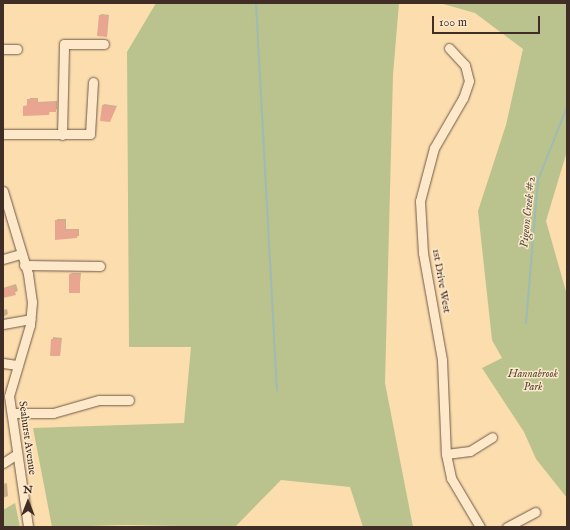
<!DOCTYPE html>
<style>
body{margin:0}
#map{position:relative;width:570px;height:530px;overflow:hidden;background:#fcddae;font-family:"IM FELL English",serif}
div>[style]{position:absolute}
.green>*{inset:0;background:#bac28e}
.shadow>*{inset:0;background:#0003}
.stream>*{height:2px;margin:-1px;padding:0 1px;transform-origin:1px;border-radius:1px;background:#a0bbb2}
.building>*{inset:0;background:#e9a590}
.roads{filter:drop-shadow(0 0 1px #6f5948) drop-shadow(0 0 1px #6f5948)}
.minor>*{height:9px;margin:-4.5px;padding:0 4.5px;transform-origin:4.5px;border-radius:4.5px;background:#fde9ca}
span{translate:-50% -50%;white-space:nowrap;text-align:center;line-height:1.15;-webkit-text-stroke:3px #fde9ca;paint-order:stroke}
.street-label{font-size:11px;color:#402d26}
.park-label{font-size:11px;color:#584b3b;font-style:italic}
.water-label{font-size:12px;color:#585049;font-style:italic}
.frame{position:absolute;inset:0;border:4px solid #402d26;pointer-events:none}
.north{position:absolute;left:8px;top:482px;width:40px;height:40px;-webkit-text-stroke:3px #fde9ca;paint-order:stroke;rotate:0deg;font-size:11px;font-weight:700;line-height:16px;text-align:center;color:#402d26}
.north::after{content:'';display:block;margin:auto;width:14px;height:18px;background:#402d26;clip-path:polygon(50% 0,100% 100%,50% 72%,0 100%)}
.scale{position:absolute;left:432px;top:16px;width:108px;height:18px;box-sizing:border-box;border:2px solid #402d26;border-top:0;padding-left:5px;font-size:12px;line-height:14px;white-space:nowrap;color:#402d26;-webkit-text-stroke:3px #fde9ca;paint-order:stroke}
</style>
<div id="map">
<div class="green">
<div style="clip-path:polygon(156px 3px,399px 3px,393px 75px,385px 383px,413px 527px,363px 527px,350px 487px,281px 480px,235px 527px,125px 525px,52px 527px,33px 428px,184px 423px,191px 347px,129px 347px,127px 52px)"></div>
<div style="clip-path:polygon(440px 3px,567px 3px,567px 151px,546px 221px,567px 295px,567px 498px,536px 459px,524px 432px,482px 368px,502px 358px,492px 340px,478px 211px,506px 125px,523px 49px,475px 13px)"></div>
<div style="clip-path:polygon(15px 503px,20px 527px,3px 527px,3px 510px)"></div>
</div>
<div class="shadow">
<div style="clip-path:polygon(101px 14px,109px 15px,107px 36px,100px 16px)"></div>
<div style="clip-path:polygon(30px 98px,38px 98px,38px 102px,57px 101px,57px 109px,50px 111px,49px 114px,24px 106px,28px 105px)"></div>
<div style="clip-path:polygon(104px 104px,117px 106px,110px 121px,103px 105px)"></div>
<div style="clip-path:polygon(57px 219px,66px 219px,66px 229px,79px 229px,79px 236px,56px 239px)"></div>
<div style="clip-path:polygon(72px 273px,81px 273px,79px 292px,70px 274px)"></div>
<div style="clip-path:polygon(16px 284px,18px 291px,3px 297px,3px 288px)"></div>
<div style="clip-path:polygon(7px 309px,8px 314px,3px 317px,3px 310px)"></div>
<div style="clip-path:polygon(53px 337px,62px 338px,60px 355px,51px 355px)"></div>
<div style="clip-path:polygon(7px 483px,8px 496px,3px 498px,3px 484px)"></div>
</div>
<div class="stream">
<div style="left:256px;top:3px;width:388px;rotate:86.9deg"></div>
<div style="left:526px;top:323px;width:144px;rotate:-85.2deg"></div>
<div style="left:538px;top:180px;width:79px;rotate:-68.3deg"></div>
</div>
<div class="building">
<div style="clip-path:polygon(99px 15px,108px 16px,107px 37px,97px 36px)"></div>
<div style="clip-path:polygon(27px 99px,37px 99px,37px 103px,56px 102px,56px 112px,49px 112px,49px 115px,23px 116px,23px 106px,27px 106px)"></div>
<div style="clip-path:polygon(102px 105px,116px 107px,110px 122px,100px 121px)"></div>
<div style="clip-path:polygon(55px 220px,65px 221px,65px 230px,78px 230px,77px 238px,55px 240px)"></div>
<div style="clip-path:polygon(69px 274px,80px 274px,80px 293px,69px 293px)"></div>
<div style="clip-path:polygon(13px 286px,16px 295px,3px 298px,3px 289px)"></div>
<div style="clip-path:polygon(51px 339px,61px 339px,60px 356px,50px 356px)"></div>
</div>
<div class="roads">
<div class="minor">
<div style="left:449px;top:48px;width:23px;rotate:47deg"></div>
<div style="left:465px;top:65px;width:16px;rotate:76deg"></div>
<div style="left:469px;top:81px;width:18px;rotate:109deg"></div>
<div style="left:463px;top:98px;width:58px;rotate:120.1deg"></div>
<div style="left:434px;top:148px;width:55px;rotate:104.8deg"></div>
<div style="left:420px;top:201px;width:52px;rotate:86.7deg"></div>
<div style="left:423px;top:253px;width:109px;rotate:79.9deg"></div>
<div style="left:442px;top:360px;width:94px;rotate:87.6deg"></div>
<div style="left:446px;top:454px;width:25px;rotate:78deg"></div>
<div style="left:451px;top:478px;width:57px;rotate:59.4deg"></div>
<div style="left:3px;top:49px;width:14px"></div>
<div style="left:3px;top:134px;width:87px"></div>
<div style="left:90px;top:134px;width:52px;rotate:-86.7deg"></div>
<div style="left:62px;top:135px;width:91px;rotate:-88.7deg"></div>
<div style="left:64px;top:44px;width:40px"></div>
<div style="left:3px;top:191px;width:87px;rotate:73.2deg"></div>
<div style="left:28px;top:274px;width:28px;rotate:82deg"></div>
<div style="left:32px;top:302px;width:23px;rotate:95deg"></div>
<div style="left:30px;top:325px;width:74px;rotate:106.5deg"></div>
<div style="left:9px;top:396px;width:132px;rotate:81.7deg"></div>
<div style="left:3px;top:259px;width:18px;rotate:-16deg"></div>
<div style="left:24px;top:265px;width:76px;rotate:0.8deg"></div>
<div style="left:3px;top:324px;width:28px;rotate:-10deg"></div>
<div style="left:3px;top:363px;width:15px;rotate:8deg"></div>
<div style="left:12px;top:413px;width:41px"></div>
<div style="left:53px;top:413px;width:48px;rotate:-15.8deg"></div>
<div style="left:99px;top:400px;width:30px"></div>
<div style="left:446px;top:454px;width:24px;rotate:-7deg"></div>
<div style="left:470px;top:451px;width:26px;rotate:-32deg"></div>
<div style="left:3px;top:463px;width:17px;rotate:-33deg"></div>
<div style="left:507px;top:527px;width:32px;rotate:-28deg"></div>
</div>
</div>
<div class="street-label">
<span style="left:441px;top:281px;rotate:80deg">1st Drive West</span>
<span style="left:27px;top:438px;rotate:82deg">Seahurst Avenue</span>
</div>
<div class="park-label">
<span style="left:533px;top:381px">Hannabrook<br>Park</span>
</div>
<div class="water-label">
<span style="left:528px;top:212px;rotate:-84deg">Pigeon Creek #2</span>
</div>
<div class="frame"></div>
<div class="north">N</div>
<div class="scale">100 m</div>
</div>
